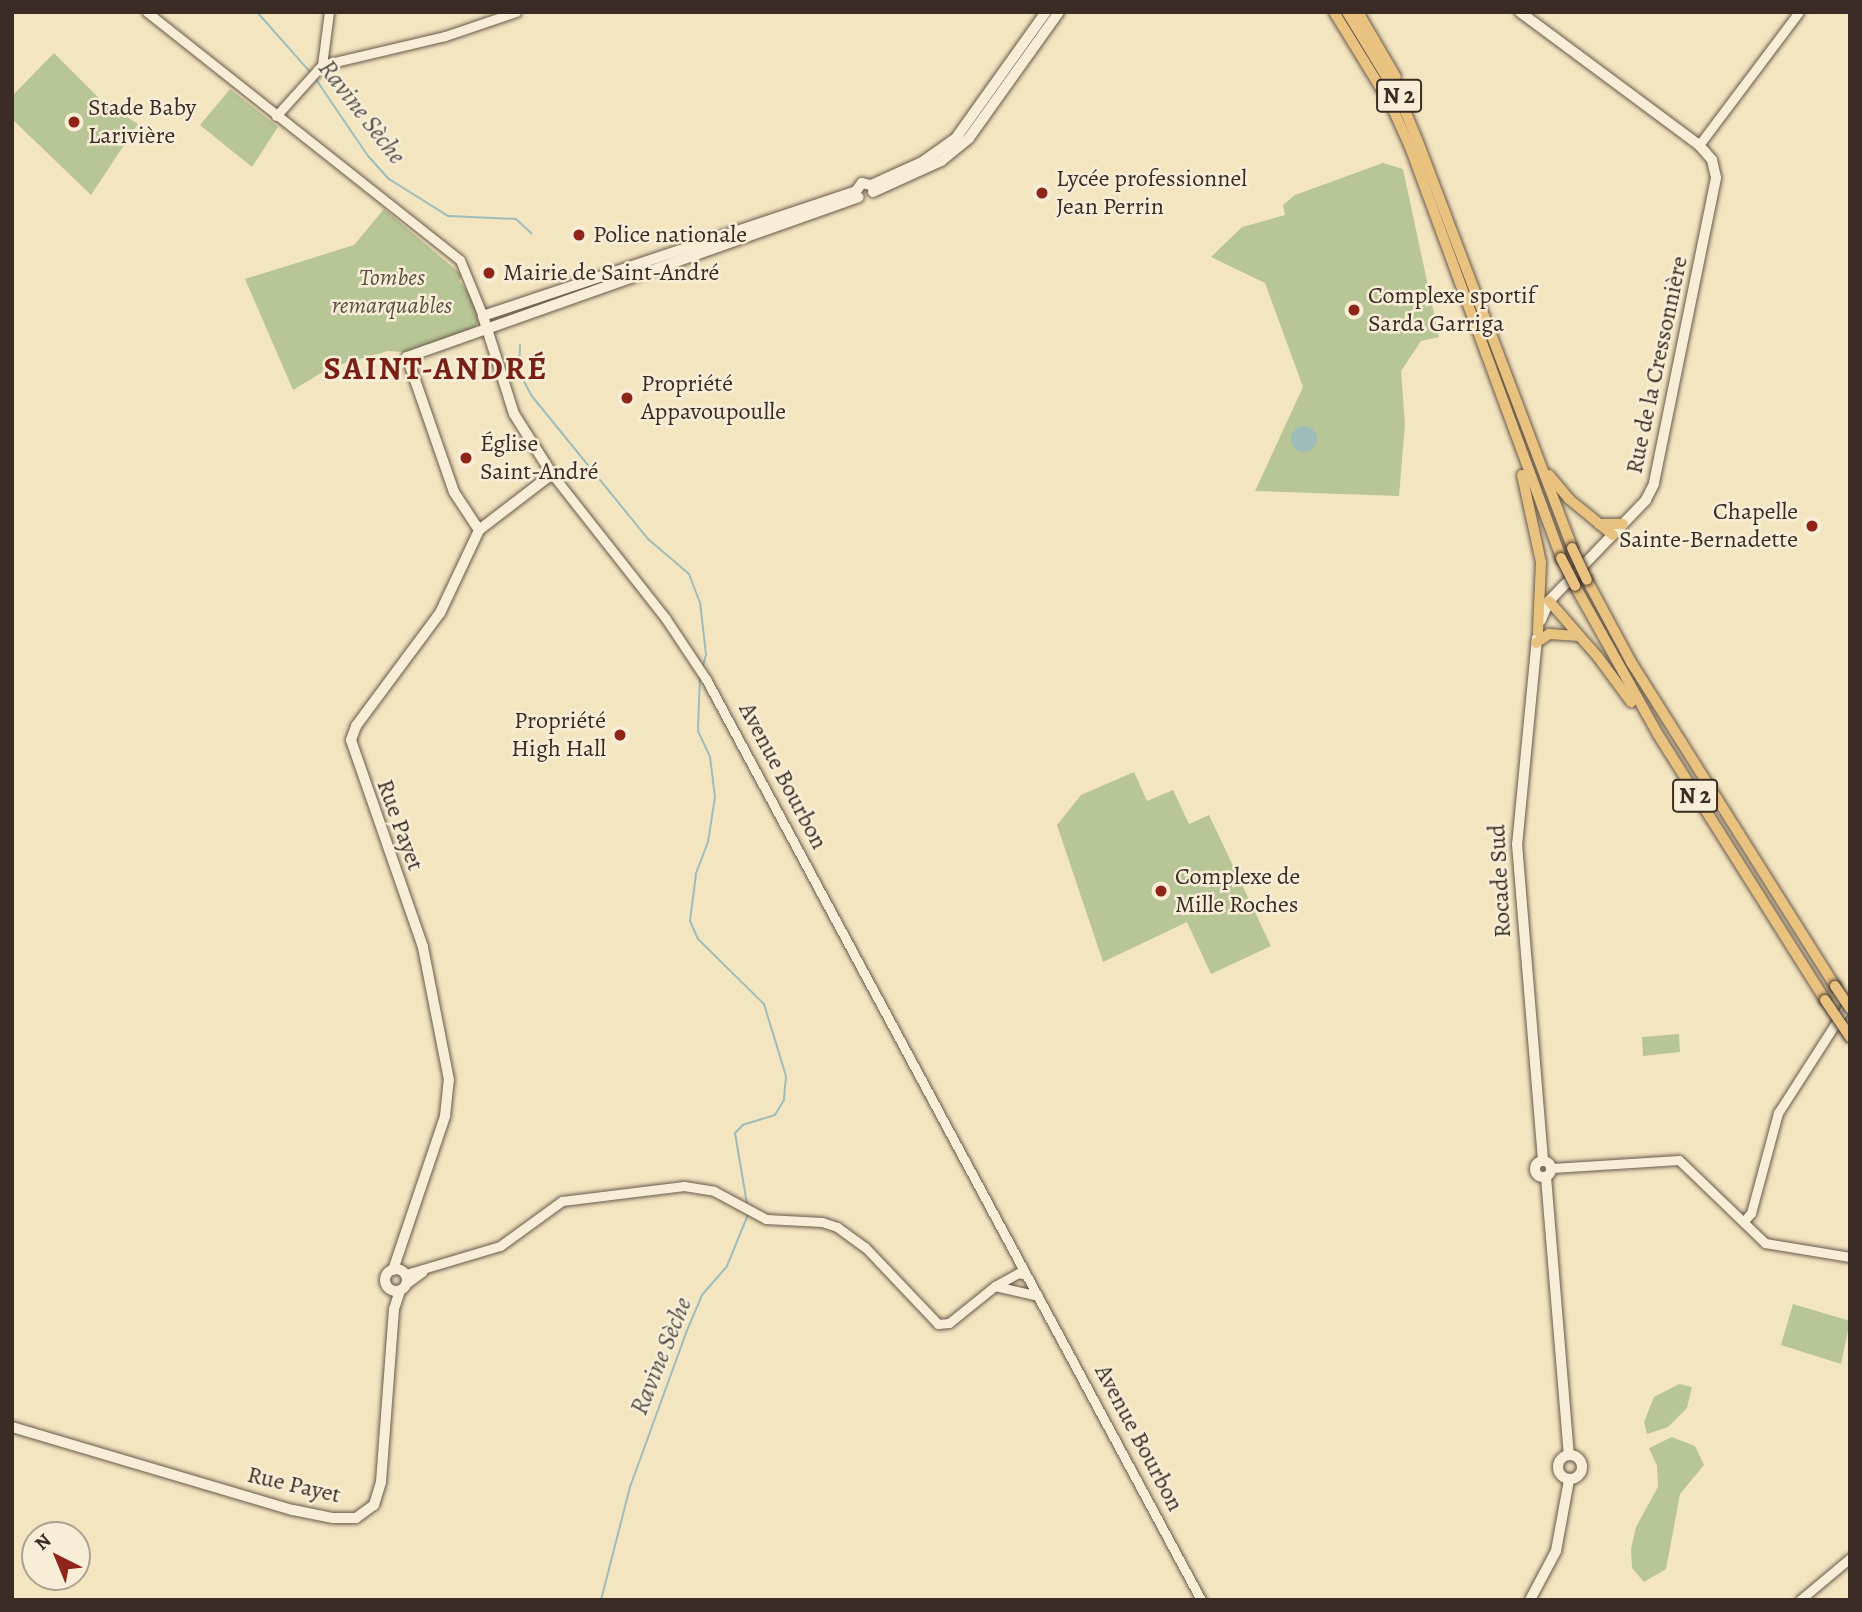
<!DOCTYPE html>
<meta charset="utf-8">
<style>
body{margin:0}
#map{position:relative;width:1862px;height:1612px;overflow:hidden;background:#f4e5c1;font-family:Alegreya,serif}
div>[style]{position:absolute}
.green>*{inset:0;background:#b8c596}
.water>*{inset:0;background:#9ebdba}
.round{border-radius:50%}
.stream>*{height:2px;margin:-1px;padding:0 1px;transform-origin:1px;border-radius:1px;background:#9ebdba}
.roads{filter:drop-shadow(0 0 2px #685a4b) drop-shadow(0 0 2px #685a4b)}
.tertiary>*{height:9px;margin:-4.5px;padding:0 4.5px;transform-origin:4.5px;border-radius:4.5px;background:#f8eed7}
.secondary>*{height:10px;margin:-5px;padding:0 5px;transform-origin:5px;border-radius:5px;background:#f8eed7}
.secondary>.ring{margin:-5px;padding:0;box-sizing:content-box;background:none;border:10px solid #f8eed7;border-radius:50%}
.trunk>*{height:10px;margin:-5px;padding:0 5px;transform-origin:5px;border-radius:5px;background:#eac280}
.bridges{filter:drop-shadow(0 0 2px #3a2c24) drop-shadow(0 0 2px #3a2c24)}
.trunk-bridge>*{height:10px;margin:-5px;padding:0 5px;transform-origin:5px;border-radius:5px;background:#eac280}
.dots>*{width:19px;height:19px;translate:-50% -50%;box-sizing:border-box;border:4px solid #f8eed7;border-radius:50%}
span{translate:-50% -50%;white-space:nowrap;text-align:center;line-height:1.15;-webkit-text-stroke:5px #f8eed7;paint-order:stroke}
.shield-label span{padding:2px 5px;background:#f8eed7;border:2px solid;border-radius:5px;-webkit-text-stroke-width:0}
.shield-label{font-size:23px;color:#3a2c24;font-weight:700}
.poi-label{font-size:24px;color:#3a2c24}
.left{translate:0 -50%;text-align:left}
.right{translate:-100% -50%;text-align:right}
.park-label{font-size:24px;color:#5a5240;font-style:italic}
.street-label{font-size:24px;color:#3a2c24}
.water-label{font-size:26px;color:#53504a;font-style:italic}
.district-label{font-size:32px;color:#7a1f14;font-weight:700;letter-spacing:2px}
.frame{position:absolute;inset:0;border:14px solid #3a2c24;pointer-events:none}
.north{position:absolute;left:21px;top:1521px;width:70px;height:70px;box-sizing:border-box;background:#f8eed7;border:2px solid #aca08f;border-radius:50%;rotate:317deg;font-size:19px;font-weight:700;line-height:28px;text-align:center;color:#3a2c24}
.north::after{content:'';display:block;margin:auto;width:24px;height:32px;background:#8f2418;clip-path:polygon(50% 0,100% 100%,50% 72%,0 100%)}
</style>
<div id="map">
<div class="green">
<div style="clip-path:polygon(54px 53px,102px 101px,138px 124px,91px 195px,12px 119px,12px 96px)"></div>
<div style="clip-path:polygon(230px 89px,278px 127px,252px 167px,200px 125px)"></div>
<div style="clip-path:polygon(1383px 163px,1403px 169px,1439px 337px,1421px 341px,1401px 371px,1405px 425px,1399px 496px,1255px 491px,1303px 387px,1265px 283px,1211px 257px,1242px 227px,1285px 215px,1283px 205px,1295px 195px)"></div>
<div style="clip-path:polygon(384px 209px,462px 275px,459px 281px,471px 295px,479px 321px,473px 329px,404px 352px,388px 351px,331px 367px,293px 390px,245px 279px,354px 245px)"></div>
<div style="clip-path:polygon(1134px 772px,1147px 801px,1173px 790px,1189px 824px,1209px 815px,1271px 946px,1211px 974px,1187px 922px,1103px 962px,1057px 825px,1081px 795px)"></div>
<div style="clip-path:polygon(1679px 1034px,1680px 1052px,1643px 1056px,1642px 1037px)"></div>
<div style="clip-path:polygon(1793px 1304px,1850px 1321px,1841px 1364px,1781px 1345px)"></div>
<div style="clip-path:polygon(1679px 1384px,1692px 1387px,1687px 1408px,1668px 1427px,1647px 1434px,1644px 1422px,1654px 1397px)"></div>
<div style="clip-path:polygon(1672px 1437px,1695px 1446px,1704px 1465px,1680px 1494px,1666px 1569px,1644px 1582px,1632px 1568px,1631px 1549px,1636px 1527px,1658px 1487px,1657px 1466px,1649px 1448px)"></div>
</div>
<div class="water">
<div class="round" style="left:1291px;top:426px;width:26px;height:26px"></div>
</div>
<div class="stream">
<div style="left:257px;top:12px;width:81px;rotate:48.5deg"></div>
<div style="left:315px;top:78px;width:94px;rotate:55.8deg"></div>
<div style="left:368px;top:156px;width:31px;rotate:48deg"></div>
<div style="left:389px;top:179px;width:70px;rotate:32.1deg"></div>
<div style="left:448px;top:216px;width:68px;rotate:2.5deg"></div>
<div style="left:516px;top:219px;width:21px;rotate:43deg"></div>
<div style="left:520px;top:345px;width:27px;rotate:92deg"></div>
<div style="left:519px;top:372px;width:26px;rotate:62deg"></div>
<div style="left:531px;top:395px;width:186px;rotate:50.9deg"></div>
<div style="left:648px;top:539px;width:54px;rotate:40.5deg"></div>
<div style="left:689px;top:574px;width:30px;rotate:69deg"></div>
<div style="left:700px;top:602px;width:53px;rotate:83.5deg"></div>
<div style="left:706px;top:655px;width:15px;rotate:106deg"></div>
<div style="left:700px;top:674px;width:57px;rotate:92deg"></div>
<div style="left:698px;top:731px;width:29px;rotate:65deg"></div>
<div style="left:710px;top:757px;width:40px;rotate:82.9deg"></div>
<div style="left:715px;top:797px;width:46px;rotate:98.8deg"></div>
<div style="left:708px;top:842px;width:34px;rotate:111deg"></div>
<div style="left:696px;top:874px;width:47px;rotate:97.3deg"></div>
<div style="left:690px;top:921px;width:20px;rotate:66deg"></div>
<div style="left:698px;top:939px;width:93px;rotate:44.6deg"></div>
<div style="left:764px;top:1004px;width:75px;rotate:73deg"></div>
<div style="left:786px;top:1076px;width:24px;rotate:95deg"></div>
<div style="left:784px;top:1100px;width:17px;rotate:121deg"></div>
<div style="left:775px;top:1115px;width:34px;rotate:163deg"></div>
<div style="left:743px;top:1125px;width:11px;rotate:135deg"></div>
<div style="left:735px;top:1133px;width:72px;rotate:80.4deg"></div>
<div style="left:601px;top:1600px;width:117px;rotate:-75.6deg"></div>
<div style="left:630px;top:1487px;width:169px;rotate:-70deg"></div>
<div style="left:688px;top:1328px;width:36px;rotate:-67deg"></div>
<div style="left:702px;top:1295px;width:38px;rotate:-49deg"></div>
<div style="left:727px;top:1266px;width:58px;rotate:-67.8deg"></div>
</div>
<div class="roads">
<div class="tertiary">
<div style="left:147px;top:12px;width:399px;rotate:38.4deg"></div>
<div style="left:460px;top:260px;width:61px;rotate:67.7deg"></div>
<div style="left:322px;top:65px;width:53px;rotate:-82.5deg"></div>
<div style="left:276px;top:116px;width:69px;rotate:-48deg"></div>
<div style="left:322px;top:65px;width:126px;rotate:-13.3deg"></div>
<div style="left:445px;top:36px;width:75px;rotate:-18.7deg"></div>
<div style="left:1699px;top:145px;width:166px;rotate:-53.1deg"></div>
<div style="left:552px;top:474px;width:184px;rotate:51.8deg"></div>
<div style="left:666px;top:619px;width:72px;rotate:56.3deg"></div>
<div style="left:706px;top:679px;width:1046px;rotate:61.74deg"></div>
<div style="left:1552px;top:1168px;width:127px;rotate:-3.6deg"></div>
<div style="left:1679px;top:1160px;width:120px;rotate:44deg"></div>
<div style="left:1765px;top:1243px;width:86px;rotate:9.4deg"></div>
<div style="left:1744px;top:1221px;width:11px;rotate:-49deg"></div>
<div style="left:1751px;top:1213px;width:104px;rotate:-74.9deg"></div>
<div style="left:1778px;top:1113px;width:133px;rotate:-57.3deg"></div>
<div style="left:406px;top:1274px;width:98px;rotate:-16.6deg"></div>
<div style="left:500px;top:1246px;width:77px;rotate:-36deg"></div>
<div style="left:562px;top:1201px;width:123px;rotate:-7deg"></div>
<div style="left:684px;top:1186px;width:30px;rotate:9deg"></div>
<div style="left:714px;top:1191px;width:59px;rotate:28.3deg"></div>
<div style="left:766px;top:1219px;width:56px;rotate:3.1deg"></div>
<div style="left:822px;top:1222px;width:16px;rotate:18deg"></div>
<div style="left:837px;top:1227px;width:34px;rotate:36deg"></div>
<div style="left:865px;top:1247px;width:106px;rotate:46.5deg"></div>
<div style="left:938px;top:1324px;width:11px;rotate:-5deg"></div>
<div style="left:949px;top:1323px;width:59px;rotate:-38.8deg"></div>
<div style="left:995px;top:1286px;width:26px;rotate:-29deg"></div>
<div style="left:1018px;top:1273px;width:8px;rotate:14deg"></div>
<div style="left:407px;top:1283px;width:19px;rotate:-36deg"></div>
<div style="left:995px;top:1286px;width:44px;rotate:13.1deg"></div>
<div style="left:1800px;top:1600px;width:65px;rotate:-40deg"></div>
</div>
<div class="secondary">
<div style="left:1520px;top:12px;width:223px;rotate:36.6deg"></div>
<div style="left:1699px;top:145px;width:20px;rotate:49deg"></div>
<div style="left:1712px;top:160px;width:18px;rotate:77deg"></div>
<div style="left:1716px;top:178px;width:312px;rotate:101.5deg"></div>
<div style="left:1654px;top:484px;width:18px;rotate:117deg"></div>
<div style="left:1646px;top:500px;width:140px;rotate:133.8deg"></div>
<div style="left:1549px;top:601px;width:21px;rotate:113deg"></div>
<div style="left:871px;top:185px;width:56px;rotate:-24.3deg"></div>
<div style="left:922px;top:162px;width:42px;rotate:-35.2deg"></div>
<div style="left:956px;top:138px;width:155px;rotate:-54.5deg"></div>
<div style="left:856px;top:191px;width:10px;rotate:-53deg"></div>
<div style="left:862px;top:183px;width:9px;rotate:13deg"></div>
<div style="left:873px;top:192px;width:75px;rotate:-24.5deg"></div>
<div style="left:941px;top:161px;width:36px;rotate:-39deg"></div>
<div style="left:969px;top:138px;width:155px;rotate:-54.5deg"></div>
<div style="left:479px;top:530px;width:45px;rotate:-123.3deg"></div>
<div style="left:454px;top:492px;width:143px;rotate:-109.2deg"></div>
<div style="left:407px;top:357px;width:479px;rotate:-19.5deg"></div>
<div style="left:1537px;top:638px;width:207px;rotate:95.5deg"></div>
<div style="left:1517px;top:844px;width:318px;rotate:85.3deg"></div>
<div class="ring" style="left:1535px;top:1161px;width:6px;height:6px"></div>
<div style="left:1546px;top:1177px;width:279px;rotate:85.3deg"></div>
<div class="ring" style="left:385px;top:1269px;width:12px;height:12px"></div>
<div style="left:393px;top:1270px;width:163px;rotate:-71.3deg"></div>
<div style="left:445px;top:1116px;width:36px;rotate:-84deg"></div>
<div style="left:449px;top:1080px;width:136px;rotate:-101.1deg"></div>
<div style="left:423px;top:947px;width:219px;rotate:-109.2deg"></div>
<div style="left:351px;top:740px;width:15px;rotate:-70deg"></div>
<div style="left:356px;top:726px;width:141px;rotate:-53.4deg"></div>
<div style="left:440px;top:613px;width:92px;rotate:-64.8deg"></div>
<div style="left:479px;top:530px;width:92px;rotate:-37.5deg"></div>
<div style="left:552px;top:474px;width:71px;rotate:-122.3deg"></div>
<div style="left:514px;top:414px;width:103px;rotate:-107.6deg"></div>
<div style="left:483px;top:316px;width:393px;rotate:-18.5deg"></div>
<div style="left:12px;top:1427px;width:293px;rotate:16.5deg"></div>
<div style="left:293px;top:1510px;width:41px;rotate:11.3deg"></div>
<div style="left:333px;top:1518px;width:23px"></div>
<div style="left:356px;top:1518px;width:22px;rotate:-36deg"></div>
<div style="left:374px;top:1505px;width:24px;rotate:-73deg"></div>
<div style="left:381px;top:1482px;width:173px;rotate:-85.7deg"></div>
<div style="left:394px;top:1309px;width:19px;rotate:-72deg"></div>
<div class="ring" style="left:1558px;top:1455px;width:14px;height:14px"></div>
<div style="left:1530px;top:1600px;width:55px;rotate:-62deg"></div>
<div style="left:1556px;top:1551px;width:72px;rotate:-79.6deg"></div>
</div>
<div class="trunk">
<div style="left:1334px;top:12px;width:109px;rotate:58.5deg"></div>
<div style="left:1391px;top:105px;width:46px;rotate:65.7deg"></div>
<div style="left:1410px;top:147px;width:438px;rotate:69.8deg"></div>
<div style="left:1347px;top:12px;width:102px;rotate:58.7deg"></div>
<div style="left:1400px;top:99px;width:43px;rotate:67deg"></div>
<div style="left:1417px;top:139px;width:437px;rotate:69.2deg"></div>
<div style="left:1358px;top:12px;width:75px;rotate:59.7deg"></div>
<div style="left:1522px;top:475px;width:89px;rotate:77.7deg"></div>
<div style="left:1541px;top:562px;width:70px;rotate:92.5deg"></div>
<div style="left:1549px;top:475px;width:31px;rotate:50deg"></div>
<div style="left:1569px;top:499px;width:57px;rotate:39.3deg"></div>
<div style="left:1599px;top:524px;width:24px"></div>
<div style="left:1587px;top:580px;width:93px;rotate:61.8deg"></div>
<div style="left:1631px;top:662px;width:383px;rotate:57.8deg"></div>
<div style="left:1575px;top:586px;width:168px;rotate:60.8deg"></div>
<div style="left:1657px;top:733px;width:315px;rotate:57.8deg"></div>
<div style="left:1549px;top:601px;width:74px;rotate:48.8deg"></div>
<div style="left:1598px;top:657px;width:56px;rotate:53.7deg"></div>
<div style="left:1536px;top:643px;width:16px;rotate:-35deg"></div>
<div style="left:1549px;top:634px;width:27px;rotate:4deg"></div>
</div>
</div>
<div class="bridges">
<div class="trunk-bridge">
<div style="left:1572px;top:548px;width:35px;rotate:65deg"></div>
<div style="left:1561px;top:558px;width:31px;rotate:63deg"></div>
<div style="left:1835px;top:986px;width:27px;rotate:56deg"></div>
<div style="left:1825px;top:1000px;width:45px;rotate:56deg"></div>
</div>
</div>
<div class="dots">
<div style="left:74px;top:122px;background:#8f2418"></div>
<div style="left:1042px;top:193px;background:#8f2418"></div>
<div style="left:579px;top:235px;background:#8f2418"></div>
<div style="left:489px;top:273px;background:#8f2418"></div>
<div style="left:1354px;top:310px;background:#8f2418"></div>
<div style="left:627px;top:398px;background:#8f2418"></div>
<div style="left:466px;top:458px;background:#8f2418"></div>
<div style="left:1812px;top:526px;background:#8f2418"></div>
<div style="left:620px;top:735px;background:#8f2418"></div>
<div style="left:1161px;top:891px;background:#8f2418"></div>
</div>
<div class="shield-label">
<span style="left:1399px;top:96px">N 2</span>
<span style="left:1695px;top:796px">N 2</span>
</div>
<div class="poi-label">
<span class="left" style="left:88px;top:122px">Stade Baby<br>Larivière</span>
<span class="left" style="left:1056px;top:193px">Lycée professionnel<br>Jean Perrin</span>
<span class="left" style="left:593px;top:235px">Police nationale</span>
<span class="left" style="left:503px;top:273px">Mairie de Saint-André</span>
<span class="left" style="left:1368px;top:310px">Complexe sportif<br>Sarda Garriga</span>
<span class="left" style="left:641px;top:398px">Propriété<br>Appavoupoulle</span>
<span class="left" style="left:480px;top:458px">Église<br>Saint-André</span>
<span class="right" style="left:1798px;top:526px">Chapelle<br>Sainte-Bernadette</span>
<span class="right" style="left:606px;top:735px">Propriété<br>High Hall</span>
<span class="left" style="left:1175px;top:891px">Complexe de<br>Mille Roches</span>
</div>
<div class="park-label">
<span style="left:392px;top:292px">Tombes<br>remarquables</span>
</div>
<div class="street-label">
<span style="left:1657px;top:365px;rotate:-78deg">Rue de la Cressonnière</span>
<span style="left:783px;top:776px;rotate:62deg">Avenue Bourbon</span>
<span style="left:400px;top:825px;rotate:70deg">Rue Payet</span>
<span style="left:1500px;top:881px;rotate:-93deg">Rocade Sud</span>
<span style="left:1139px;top:1438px;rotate:62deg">Avenue Bourbon</span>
<span style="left:294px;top:1485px;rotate:13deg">Rue Payet</span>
</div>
<div class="water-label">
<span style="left:362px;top:112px;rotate:52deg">Ravine Sèche</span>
<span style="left:661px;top:1356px;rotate:-68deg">Ravine Sèche</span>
</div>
<div class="district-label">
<span style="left:436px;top:368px">SAINT-ANDRÉ</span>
</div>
<div class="frame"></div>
<div class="north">N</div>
</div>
